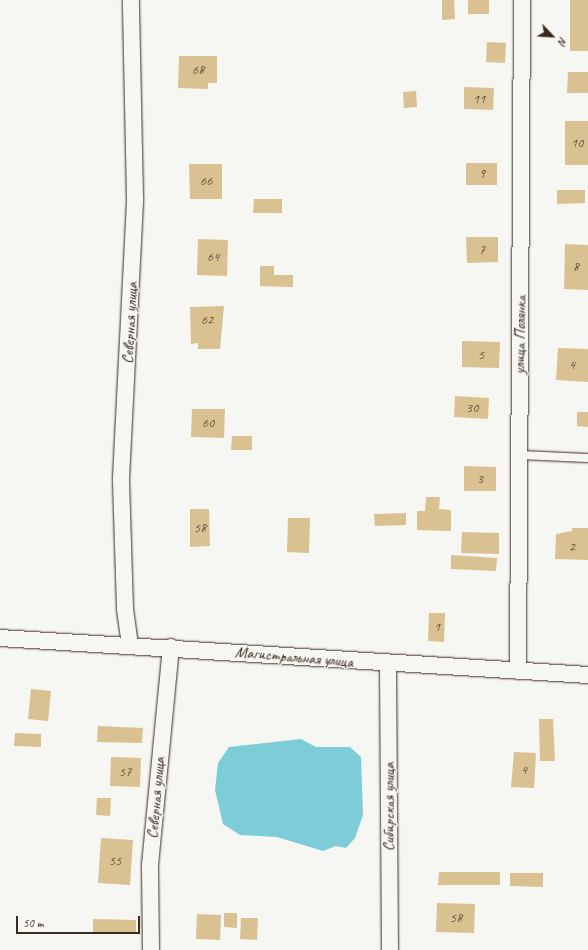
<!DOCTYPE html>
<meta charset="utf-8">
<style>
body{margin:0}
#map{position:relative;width:588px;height:950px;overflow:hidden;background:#f6f6f2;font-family:Caveat,sans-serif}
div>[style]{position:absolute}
.water>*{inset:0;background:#7dcdd9}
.building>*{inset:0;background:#dac191}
.roads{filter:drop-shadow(0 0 1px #3b2a1e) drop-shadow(0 0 1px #3b2a1e)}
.lane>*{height:8px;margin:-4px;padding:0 4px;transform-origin:4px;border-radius:4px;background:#f6f6f2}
.street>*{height:16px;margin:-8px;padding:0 8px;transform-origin:8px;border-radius:8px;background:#f6f6f2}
span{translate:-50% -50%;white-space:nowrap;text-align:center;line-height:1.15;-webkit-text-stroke:3px #f6f6f2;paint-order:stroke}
.number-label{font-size:14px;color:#63503b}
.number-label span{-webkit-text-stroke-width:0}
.street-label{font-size:16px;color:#3b2a1e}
.north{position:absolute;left:532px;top:16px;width:40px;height:40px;-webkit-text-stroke:3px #f6f6f2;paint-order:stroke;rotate:115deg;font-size:11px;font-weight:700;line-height:16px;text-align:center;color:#3b2a1e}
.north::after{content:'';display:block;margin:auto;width:14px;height:18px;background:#3b2a1e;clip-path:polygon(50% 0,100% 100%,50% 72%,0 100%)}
.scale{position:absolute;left:16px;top:916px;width:124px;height:18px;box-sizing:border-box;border:2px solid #3b2a1e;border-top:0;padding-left:5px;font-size:12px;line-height:14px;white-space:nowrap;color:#3b2a1e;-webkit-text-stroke:3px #f6f6f2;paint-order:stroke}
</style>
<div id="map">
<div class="water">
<div style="clip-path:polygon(301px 739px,316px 747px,350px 747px,361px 757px,363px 815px,355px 838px,346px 848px,336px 846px,323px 851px,277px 837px,240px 835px,223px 824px,215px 790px,218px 763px,229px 747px)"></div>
</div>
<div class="building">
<div style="clip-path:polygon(442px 0,454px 0,455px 19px,442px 20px)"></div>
<div style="clip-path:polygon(468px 0,489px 0,489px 14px,468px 14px)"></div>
<div style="clip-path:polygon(570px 0,588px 0,588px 51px,570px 51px)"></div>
<div style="clip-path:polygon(487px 42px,506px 43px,505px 63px,486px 62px)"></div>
<div style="clip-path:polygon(179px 56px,217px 56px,217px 83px,208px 83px,208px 89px,178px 88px)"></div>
<div style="clip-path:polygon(568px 72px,588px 72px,588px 93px,567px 93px)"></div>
<div style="clip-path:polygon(464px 87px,494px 88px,493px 110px,464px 109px)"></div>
<div style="clip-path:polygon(416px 91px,417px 107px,404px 108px,403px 92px)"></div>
<div style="clip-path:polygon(565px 121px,588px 121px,588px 165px,565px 165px)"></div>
<div style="clip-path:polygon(466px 163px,497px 163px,497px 185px,466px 185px)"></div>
<div style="clip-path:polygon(189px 164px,222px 164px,222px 199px,190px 199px)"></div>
<div style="clip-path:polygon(557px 190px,585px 190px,585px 203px,557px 204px)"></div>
<div style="clip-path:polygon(254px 199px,282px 199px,282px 213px,253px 213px)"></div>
<div style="clip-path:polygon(466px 237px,498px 237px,498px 262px,467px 263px)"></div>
<div style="clip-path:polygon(198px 239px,228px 240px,227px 276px,197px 275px)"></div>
<div style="clip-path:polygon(565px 244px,588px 245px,588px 290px,564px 289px)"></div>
<div style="clip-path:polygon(260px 266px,274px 266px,274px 275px,293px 275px,293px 287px,260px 286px)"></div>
<div style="clip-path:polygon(224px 306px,220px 349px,198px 349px,198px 343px,191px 344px,190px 307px)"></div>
<div style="clip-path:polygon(462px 341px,500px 342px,499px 368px,462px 367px)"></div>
<div style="clip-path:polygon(558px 348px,588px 349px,588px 382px,556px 380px)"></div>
<div style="clip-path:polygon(455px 396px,489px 398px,488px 419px,454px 417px)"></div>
<div style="clip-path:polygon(192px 409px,225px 409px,224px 438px,191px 437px)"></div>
<div style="clip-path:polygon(577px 412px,588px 412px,588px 427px,577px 426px)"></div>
<div style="clip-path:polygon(232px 436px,252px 436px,252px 450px,231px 450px)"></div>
<div style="clip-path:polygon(464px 466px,496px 467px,496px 491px,464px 491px)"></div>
<div style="clip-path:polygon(426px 497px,440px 497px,439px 509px,451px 510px,451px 531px,417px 530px,417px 511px,425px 511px)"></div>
<div style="clip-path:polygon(190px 509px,209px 509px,210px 546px,190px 547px)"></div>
<div style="clip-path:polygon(406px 513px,406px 525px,375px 526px,374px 514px)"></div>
<div style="clip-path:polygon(288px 518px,310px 518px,309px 553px,287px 552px)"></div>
<div style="clip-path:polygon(572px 528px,588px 528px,588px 560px,555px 559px,556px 534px,572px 531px)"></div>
<div style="clip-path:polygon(462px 532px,499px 533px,499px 554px,461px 553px)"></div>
<div style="clip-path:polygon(451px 555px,497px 558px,496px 571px,451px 569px)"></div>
<div style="clip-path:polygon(429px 613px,445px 613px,444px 642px,428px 641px)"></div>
<div style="clip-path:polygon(31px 689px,51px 691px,48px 721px,28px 719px)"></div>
<div style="clip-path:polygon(539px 719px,553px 719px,555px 761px,540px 761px)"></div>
<div style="clip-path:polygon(98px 726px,143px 728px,142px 743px,97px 742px)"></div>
<div style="clip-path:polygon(15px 733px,41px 734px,41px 747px,14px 746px)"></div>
<div style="clip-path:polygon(514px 752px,536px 753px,534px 788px,511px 787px)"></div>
<div style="clip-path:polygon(111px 757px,141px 758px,140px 787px,110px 786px)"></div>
<div style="clip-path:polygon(97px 798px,111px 798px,110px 816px,96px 815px)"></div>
<div style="clip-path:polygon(101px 838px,133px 840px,130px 885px,98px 883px)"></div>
<div style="clip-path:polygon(439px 872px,500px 872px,500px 885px,438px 885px)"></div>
<div style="clip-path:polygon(510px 873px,543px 873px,543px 887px,510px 886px)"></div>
<div style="clip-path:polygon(437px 903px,475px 904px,474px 933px,436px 932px)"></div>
<div style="clip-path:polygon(224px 913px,237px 913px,237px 928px,224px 927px)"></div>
<div style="clip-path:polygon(197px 914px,221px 915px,220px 940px,196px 939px)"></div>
<div style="clip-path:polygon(241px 918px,258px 918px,257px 940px,240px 939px)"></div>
<div style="clip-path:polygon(93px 919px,136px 920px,136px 933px,93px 932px)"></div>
</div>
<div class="roads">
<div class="lane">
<div style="left:519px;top:455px;width:69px;rotate:2.5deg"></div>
</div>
<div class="street">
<div style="left:0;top:638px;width:589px;rotate:3.6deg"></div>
<div style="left:130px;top:645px;width:37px;rotate:-98deg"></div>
<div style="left:125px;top:608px;width:130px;rotate:-91.8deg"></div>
<div style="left:121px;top:478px;width:280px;rotate:-87.1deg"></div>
<div style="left:135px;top:198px;width:198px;rotate:-91.2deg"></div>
<div style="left:388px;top:665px;width:285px;rotate:89.6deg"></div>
<div style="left:518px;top:671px;width:671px;rotate:-89.66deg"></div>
<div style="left:151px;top:950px;width:85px;rotate:-90.7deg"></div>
<div style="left:150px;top:865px;width:219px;rotate:-84.5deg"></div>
</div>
</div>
<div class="number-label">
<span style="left:198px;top:70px">68</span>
<span style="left:479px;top:99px">11</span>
<span style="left:577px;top:143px">10</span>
<span style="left:482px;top:174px">9</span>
<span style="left:206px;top:181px">66</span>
<span style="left:482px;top:250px">7</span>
<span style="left:213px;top:257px">64</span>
<span style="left:576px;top:267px">8</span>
<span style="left:207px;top:320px">62</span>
<span style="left:481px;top:355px">5</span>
<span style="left:572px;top:365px">4</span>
<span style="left:472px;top:408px">30</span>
<span style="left:208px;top:423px">60</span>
<span style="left:480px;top:479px">3</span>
<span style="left:200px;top:528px">58</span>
<span style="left:572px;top:547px">2</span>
<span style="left:437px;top:627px">1</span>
<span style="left:524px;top:770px">4</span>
<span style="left:125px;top:772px">57</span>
<span style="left:115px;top:861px">55</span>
<span style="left:456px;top:918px">58</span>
</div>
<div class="street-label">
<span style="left:130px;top:323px;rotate:-87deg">Северная улица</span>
<span style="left:520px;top:335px;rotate:-89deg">улица Полянка</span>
<span style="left:294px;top:657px;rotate:5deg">Магистральная улица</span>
<span style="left:156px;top:798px;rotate:-85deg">Северная улица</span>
<span style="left:389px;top:807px;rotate:-90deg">Сибирская улица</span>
</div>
<div class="north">N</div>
<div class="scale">50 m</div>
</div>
